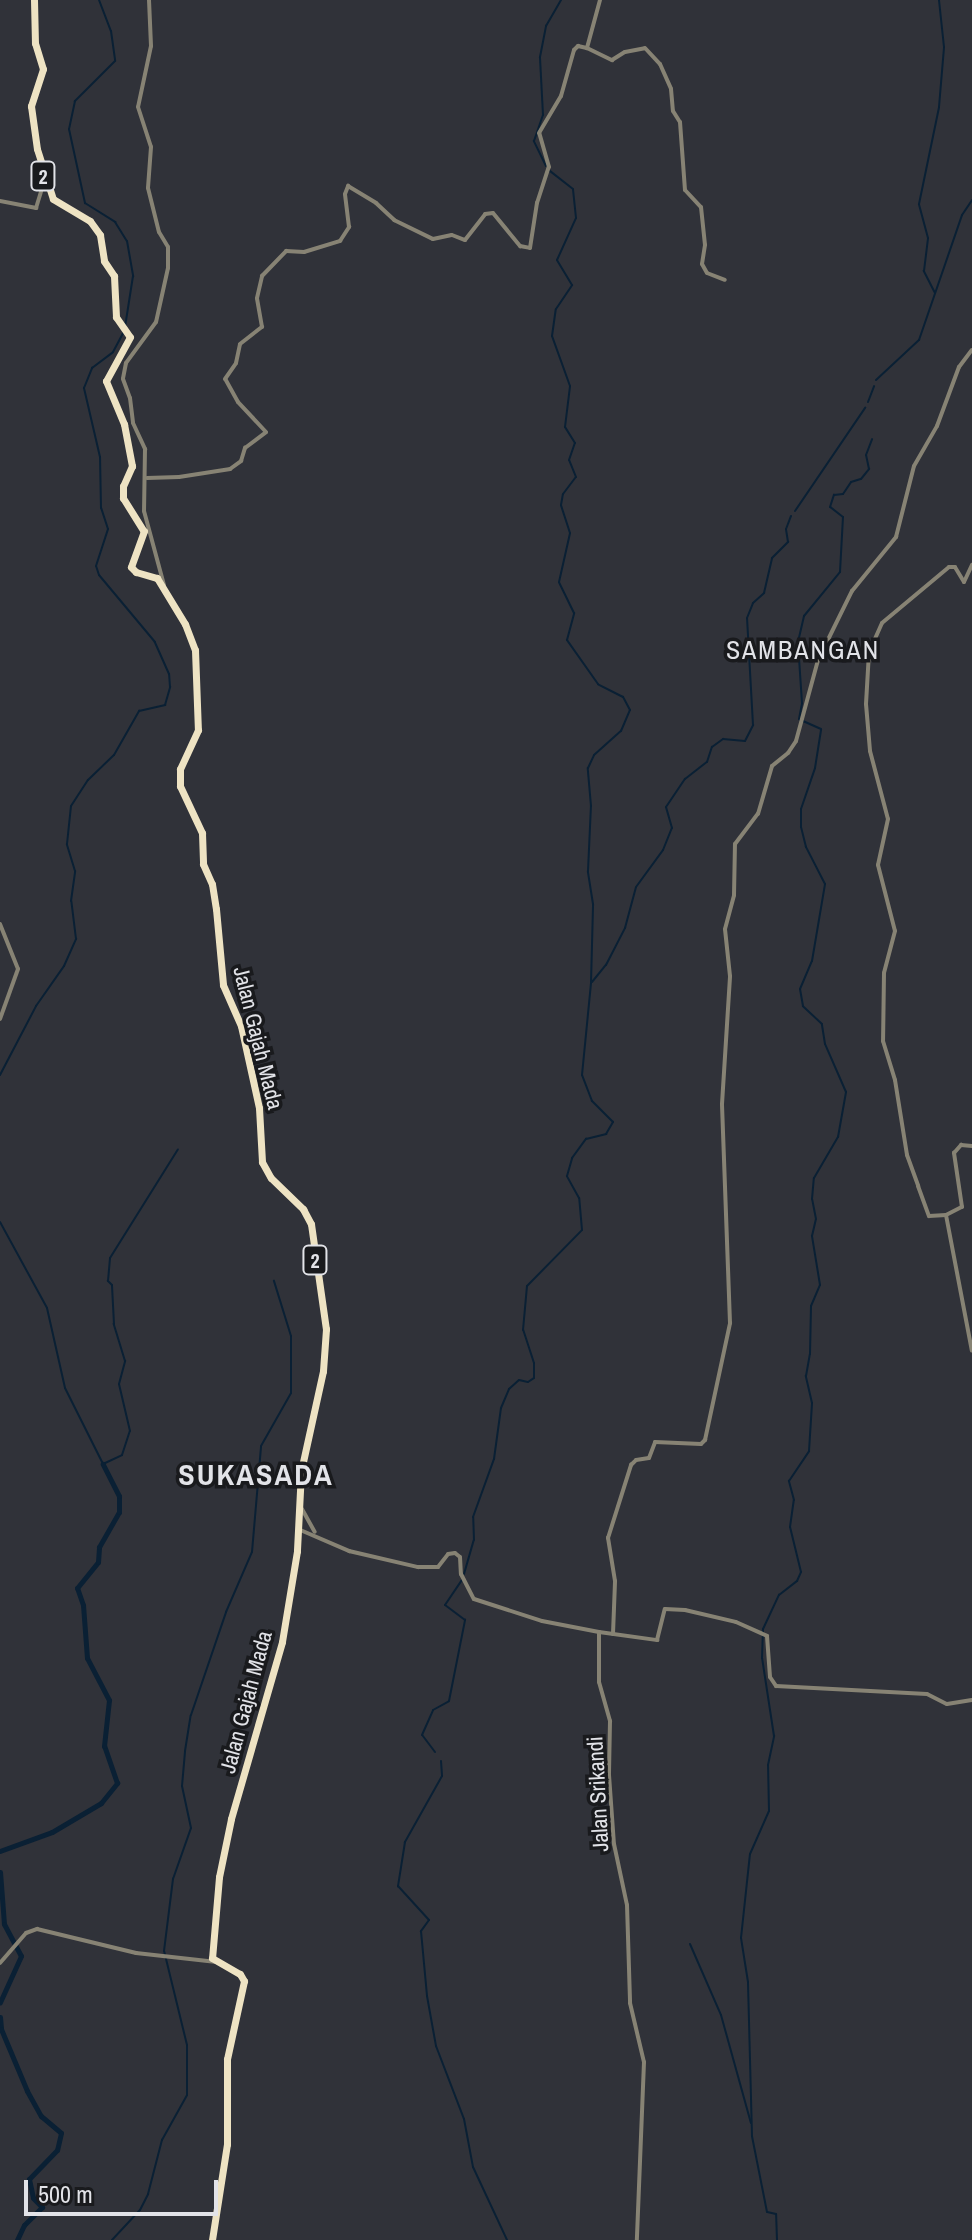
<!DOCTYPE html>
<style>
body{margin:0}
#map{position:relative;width:972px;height:2240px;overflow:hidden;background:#303239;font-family:"Archivo Narrow",sans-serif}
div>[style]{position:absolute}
.stream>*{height:2px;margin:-1px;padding:0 1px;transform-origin:1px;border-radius:1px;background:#0a2034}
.river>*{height:5px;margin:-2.5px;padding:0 2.5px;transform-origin:2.5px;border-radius:2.5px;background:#0a2034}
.tertiary>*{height:4px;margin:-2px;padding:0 2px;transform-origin:2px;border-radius:2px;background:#878374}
.trunk>*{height:7px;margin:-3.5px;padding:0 3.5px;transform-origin:3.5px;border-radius:3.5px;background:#eee3c3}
span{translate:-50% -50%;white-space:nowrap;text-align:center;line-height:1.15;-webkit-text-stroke:7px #191a1d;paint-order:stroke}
.shield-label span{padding:2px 6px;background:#191a1d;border:2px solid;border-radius:6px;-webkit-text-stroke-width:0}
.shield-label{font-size:20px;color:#e2e3e8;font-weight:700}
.street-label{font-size:22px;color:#e2e3e8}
.quarter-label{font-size:26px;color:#e2e3e8;letter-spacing:2px}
.district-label{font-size:30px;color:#e2e3e8;font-weight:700;letter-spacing:2px}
.scale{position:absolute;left:24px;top:2180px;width:194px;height:36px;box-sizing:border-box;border:4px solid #e2e3e8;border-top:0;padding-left:10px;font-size:24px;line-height:28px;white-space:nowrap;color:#e2e3e8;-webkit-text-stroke:6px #191a1d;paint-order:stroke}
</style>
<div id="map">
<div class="stream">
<div style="left:99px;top:0;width:33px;rotate:69deg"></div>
<div style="left:111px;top:31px;width:30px;rotate:82deg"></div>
<div style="left:115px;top:61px;width:57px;rotate:135deg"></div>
<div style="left:75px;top:101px;width:29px;rotate:102deg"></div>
<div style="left:69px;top:129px;width:76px;rotate:77.8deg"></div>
<div style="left:85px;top:203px;width:36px;rotate:32deg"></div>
<div style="left:115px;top:222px;width:22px;rotate:58deg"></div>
<div style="left:127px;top:241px;width:36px;rotate:80deg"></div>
<div style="left:133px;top:276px;width:52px;rotate:98.9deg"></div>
<div style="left:546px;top:166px;width:28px;rotate:-116deg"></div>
<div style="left:534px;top:141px;width:28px;rotate:-71deg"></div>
<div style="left:543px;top:115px;width:58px;rotate:-93deg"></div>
<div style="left:540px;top:57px;width:32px;rotate:-79deg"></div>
<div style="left:546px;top:26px;width:30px;rotate:-60deg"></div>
<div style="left:935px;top:293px;width:25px;rotate:-117deg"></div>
<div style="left:924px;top:271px;width:33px;rotate:-83deg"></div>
<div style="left:928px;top:238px;width:35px;rotate:-105deg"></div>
<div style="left:919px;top:204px;width:99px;rotate:-78.3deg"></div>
<div style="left:939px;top:107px;width:60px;rotate:-85.2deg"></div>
<div style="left:944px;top:47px;width:47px;rotate:-96.1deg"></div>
<div style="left:876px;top:380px;width:59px;rotate:-42.9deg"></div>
<div style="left:919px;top:340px;width:132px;rotate:-71deg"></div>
<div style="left:962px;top:215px;width:18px;rotate:-56deg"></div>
<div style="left:868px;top:402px;width:17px;rotate:-69deg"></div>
<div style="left:795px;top:511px;width:125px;rotate:-55.8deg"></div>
<div style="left:592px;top:982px;width:22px;rotate:-51deg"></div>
<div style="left:606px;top:965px;width:42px;rotate:-62.8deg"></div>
<div style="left:625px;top:928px;width:42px;rotate:-75deg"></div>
<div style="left:636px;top:887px;width:46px;rotate:-53.9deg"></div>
<div style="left:663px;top:850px;width:24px;rotate:-68deg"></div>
<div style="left:672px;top:828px;width:22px;rotate:-106deg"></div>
<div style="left:666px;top:807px;width:34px;rotate:-56deg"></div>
<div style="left:685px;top:779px;width:28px;rotate:-38deg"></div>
<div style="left:707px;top:762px;width:16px;rotate:-72deg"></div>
<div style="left:712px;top:747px;width:14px;rotate:-36deg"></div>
<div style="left:723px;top:739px;width:22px;rotate:5deg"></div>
<div style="left:745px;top:741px;width:18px;rotate:-63deg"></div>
<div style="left:753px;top:725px;width:107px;rotate:-93.2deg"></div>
<div style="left:747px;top:618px;width:16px;rotate:-68deg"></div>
<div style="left:753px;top:603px;width:15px;rotate:-42deg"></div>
<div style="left:764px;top:593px;width:36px;rotate:-77deg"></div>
<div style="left:772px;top:558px;width:23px;rotate:-45deg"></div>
<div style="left:788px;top:542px;width:13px;rotate:-99deg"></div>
<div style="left:786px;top:529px;width:14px;rotate:-69deg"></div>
<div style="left:0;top:1075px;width:78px;rotate:-62.4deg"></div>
<div style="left:36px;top:1006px;width:49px;rotate:-55deg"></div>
<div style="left:64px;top:966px;width:30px;rotate:-66deg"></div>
<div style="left:76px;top:939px;width:38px;rotate:-97deg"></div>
<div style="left:71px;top:901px;width:30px;rotate:-82deg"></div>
<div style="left:75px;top:871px;width:28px;rotate:-107deg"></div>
<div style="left:67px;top:844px;width:38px;rotate:-84deg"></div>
<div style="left:71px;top:806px;width:31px;rotate:-57deg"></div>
<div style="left:88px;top:780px;width:36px;rotate:-44deg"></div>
<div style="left:114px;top:755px;width:51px;rotate:-60.4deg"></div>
<div style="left:139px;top:711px;width:27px;rotate:-13deg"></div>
<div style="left:165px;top:705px;width:19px;rotate:-74deg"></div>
<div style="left:170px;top:687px;width:13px;rotate:-94deg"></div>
<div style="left:169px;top:674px;width:35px;rotate:-114deg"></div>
<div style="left:155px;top:642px;width:87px;rotate:-129.9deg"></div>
<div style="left:99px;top:575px;width:9px;rotate:-108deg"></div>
<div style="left:96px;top:566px;width:39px;rotate:-72deg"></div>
<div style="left:108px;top:529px;width:22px;rotate:-108deg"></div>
<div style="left:101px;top:508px;width:51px;rotate:-91.1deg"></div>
<div style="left:100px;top:457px;width:71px;rotate:-103.1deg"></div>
<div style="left:84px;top:388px;width:22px;rotate:-68deg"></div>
<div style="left:92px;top:368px;width:26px;rotate:-37deg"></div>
<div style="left:113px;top:352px;width:21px;rotate:-62deg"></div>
<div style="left:0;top:1222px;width:98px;rotate:61.3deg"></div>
<div style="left:47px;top:1308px;width:82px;rotate:77.3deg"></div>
<div style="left:65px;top:1388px;width:85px;rotate:63.4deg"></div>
<div style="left:103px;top:1464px;width:21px;rotate:-25deg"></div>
<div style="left:122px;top:1455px;width:25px;rotate:-72deg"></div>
<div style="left:130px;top:1431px;width:48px;rotate:-103.2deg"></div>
<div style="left:119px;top:1384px;width:24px;rotate:-75deg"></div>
<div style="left:125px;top:1361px;width:39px;rotate:-107deg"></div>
<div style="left:114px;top:1324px;width:39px;rotate:-93deg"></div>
<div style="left:112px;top:1285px;width:6px;rotate:-135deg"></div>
<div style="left:108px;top:1281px;width:23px;rotate:-85deg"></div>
<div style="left:110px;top:1258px;width:128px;rotate:-58deg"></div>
<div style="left:464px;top:1574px;width:35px;rotate:-74deg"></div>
<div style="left:474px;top:1540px;width:23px;rotate:-92deg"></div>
<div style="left:473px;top:1517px;width:62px;rotate:-70.1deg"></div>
<div style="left:494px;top:1459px;width:51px;rotate:-82.2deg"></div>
<div style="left:501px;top:1408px;width:21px;rotate:-67deg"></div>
<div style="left:509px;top:1389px;width:13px;rotate:-42deg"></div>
<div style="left:519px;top:1380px;width:9px;rotate:13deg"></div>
<div style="left:528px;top:1382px;width:7px;rotate:-34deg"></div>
<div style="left:534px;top:1378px;width:15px;rotate:-90deg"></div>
<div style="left:534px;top:1363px;width:35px;rotate:-108deg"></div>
<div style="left:523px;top:1330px;width:44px;rotate:-84.8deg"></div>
<div style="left:527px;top:1286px;width:78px;rotate:-45.5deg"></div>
<div style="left:582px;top:1230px;width:32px;rotate:-95deg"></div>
<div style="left:579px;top:1198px;width:25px;rotate:-119deg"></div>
<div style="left:567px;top:1176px;width:19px;rotate:-74deg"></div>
<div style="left:572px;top:1158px;width:24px;rotate:-54deg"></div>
<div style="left:586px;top:1139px;width:21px;rotate:-14deg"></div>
<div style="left:606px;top:1134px;width:14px;rotate:-60deg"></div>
<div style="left:613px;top:1122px;width:30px;rotate:-135deg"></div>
<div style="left:592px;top:1101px;width:28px;rotate:-111deg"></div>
<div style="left:582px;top:1075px;width:92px;rotate:-84.4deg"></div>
<div style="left:591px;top:983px;width:79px;rotate:-88.5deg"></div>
<div style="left:593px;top:904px;width:33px;rotate:-99deg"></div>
<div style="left:588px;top:871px;width:65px;rotate:-87.4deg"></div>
<div style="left:591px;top:806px;width:38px;rotate:-95deg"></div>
<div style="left:588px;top:768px;width:14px;rotate:-65deg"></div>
<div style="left:594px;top:755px;width:36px;rotate:-42deg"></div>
<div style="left:621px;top:731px;width:23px;rotate:-67deg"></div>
<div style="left:630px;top:710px;width:15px;rotate:-118deg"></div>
<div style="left:623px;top:697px;width:28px;rotate:-153deg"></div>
<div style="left:598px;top:684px;width:54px;rotate:-125.2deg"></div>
<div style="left:567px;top:640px;width:28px;rotate:-75deg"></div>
<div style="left:574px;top:613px;width:34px;rotate:-116deg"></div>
<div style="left:559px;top:582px;width:50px;rotate:-77.3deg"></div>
<div style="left:570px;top:533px;width:29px;rotate:-108deg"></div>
<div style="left:561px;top:505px;width:11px;rotate:-80deg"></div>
<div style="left:563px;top:494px;width:21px;rotate:-53deg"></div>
<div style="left:576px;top:477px;width:18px;rotate:-112deg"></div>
<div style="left:569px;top:460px;width:18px;rotate:-71deg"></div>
<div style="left:575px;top:443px;width:19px;rotate:-122deg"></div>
<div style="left:565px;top:427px;width:41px;rotate:-83deg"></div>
<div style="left:570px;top:386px;width:53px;rotate:-109.8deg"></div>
<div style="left:552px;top:336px;width:27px;rotate:-82deg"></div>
<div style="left:556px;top:309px;width:29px;rotate:-56deg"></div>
<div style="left:572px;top:285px;width:29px;rotate:-121deg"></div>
<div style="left:557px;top:260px;width:46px;rotate:-65.7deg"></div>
<div style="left:576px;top:218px;width:29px;rotate:-96deg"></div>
<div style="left:573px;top:189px;width:29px;rotate:-142deg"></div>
<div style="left:435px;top:1752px;width:21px;rotate:-127deg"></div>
<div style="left:422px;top:1735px;width:27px;rotate:-66deg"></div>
<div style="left:433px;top:1710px;width:18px;rotate:-29deg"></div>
<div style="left:449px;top:1701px;width:83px;rotate:-78.8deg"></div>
<div style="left:465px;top:1620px;width:25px;rotate:-143deg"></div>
<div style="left:445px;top:1605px;width:30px;rotate:-56deg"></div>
<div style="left:441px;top:1761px;width:15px;rotate:86deg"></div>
<div style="left:442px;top:1776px;width:76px;rotate:119.3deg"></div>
<div style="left:405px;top:1842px;width:45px;rotate:99deg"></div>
<div style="left:398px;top:1886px;width:46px;rotate:47.6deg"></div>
<div style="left:429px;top:1920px;width:14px;rotate:126deg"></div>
<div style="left:421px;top:1931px;width:65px;rotate:84.7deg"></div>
<div style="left:427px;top:1996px;width:51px;rotate:79.8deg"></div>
<div style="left:436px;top:2046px;width:78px;rotate:69deg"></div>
<div style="left:464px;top:2119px;width:49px;rotate:79.4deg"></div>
<div style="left:473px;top:2167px;width:81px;rotate:65deg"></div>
<div style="left:690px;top:1944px;width:77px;rotate:66.4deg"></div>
<div style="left:721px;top:2015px;width:112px;rotate:74.5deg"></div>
<div style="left:112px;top:2240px;width:41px;rotate:-47deg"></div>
<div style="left:140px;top:2210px;width:18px;rotate:-63deg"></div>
<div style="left:148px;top:2194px;width:56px;rotate:-75.5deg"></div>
<div style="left:162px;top:2140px;width:51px;rotate:-60.9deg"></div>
<div style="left:187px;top:2095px;width:50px;rotate:-90deg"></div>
<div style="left:187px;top:2045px;width:97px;rotate:-103.7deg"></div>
<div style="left:164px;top:1951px;width:73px;rotate:-82.9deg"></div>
<div style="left:173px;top:1879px;width:54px;rotate:-70.6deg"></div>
<div style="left:191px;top:1828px;width:43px;rotate:-102.1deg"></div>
<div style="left:182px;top:1786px;width:35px;rotate:-85deg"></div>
<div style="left:185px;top:1751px;width:36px;rotate:-81deg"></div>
<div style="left:191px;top:1715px;width:109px;rotate:-71.2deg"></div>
<div style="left:226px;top:1612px;width:65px;rotate:-66.6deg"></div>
<div style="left:252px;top:1552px;width:106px;rotate:-85.1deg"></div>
<div style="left:261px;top:1446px;width:61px;rotate:-60.5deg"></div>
<div style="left:291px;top:1393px;width:57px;rotate:-90deg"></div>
<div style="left:291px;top:1336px;width:58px;rotate:-107.2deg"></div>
<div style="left:777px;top:2240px;width:26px;rotate:-92deg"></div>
<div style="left:776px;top:2214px;width:9px;rotate:-167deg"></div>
<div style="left:767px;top:2212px;width:77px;rotate:-101.2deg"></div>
<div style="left:752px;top:2136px;width:154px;rotate:-91.5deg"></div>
<div style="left:748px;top:1982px;width:45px;rotate:-99deg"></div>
<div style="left:741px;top:1938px;width:84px;rotate:-83.9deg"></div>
<div style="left:750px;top:1854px;width:47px;rotate:-66.2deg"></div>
<div style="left:769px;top:1811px;width:46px;rotate:-91.2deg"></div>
<div style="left:768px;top:1765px;width:30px;rotate:-78deg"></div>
<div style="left:774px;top:1736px;width:79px;rotate:-98.7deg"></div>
<div style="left:762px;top:1658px;width:29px;rotate:-88deg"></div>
<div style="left:763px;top:1629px;width:38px;rotate:-65deg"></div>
<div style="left:779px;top:1595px;width:23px;rotate:-38deg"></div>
<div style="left:797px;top:1581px;width:10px;rotate:-66deg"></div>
<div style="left:801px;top:1572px;width:46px;rotate:-103.7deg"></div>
<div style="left:790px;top:1527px;width:27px;rotate:-82deg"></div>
<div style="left:794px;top:1500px;width:20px;rotate:-105deg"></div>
<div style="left:789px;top:1481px;width:36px;rotate:-56deg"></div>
<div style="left:809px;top:1451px;width:48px;rotate:-86.4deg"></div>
<div style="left:812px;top:1403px;width:28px;rotate:-103deg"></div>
<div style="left:806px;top:1376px;width:22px;rotate:-80deg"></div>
<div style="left:810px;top:1354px;width:48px;rotate:-88.8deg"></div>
<div style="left:811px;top:1306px;width:23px;rotate:-67deg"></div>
<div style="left:820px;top:1285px;width:50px;rotate:-99.3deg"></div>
<div style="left:812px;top:1236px;width:17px;rotate:-77deg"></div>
<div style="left:816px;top:1219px;width:20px;rotate:-101deg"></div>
<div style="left:812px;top:1199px;width:21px;rotate:-85deg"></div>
<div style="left:814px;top:1178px;width:48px;rotate:-59.7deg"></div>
<div style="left:838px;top:1137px;width:46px;rotate:-79.9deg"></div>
<div style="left:846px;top:1092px;width:52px;rotate:-113.6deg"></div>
<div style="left:825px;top:1044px;width:20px;rotate:-99deg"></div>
<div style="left:822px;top:1024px;width:26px;rotate:-137deg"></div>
<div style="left:803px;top:1006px;width:17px;rotate:-100deg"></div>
<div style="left:800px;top:989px;width:30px;rotate:-67deg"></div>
<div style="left:812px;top:961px;width:78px;rotate:-80.4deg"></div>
<div style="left:825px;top:884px;width:42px;rotate:-117.2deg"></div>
<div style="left:806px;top:847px;width:21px;rotate:-104deg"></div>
<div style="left:801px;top:827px;width:18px;rotate:-90deg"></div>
<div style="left:801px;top:809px;width:43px;rotate:-71.1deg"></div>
<div style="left:815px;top:768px;width:39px;rotate:-81deg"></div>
<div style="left:821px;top:729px;width:24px;rotate:-156deg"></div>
<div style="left:799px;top:719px;width:16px;rotate:-79deg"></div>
<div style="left:802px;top:703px;width:61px;rotate:-93.8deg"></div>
<div style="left:798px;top:642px;width:27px;rotate:-77deg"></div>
<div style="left:804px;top:616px;width:57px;rotate:-50.7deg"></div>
<div style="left:840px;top:572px;width:55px;rotate:-86.9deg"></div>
<div style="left:843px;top:517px;width:16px;rotate:-142deg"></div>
<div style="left:830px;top:507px;width:13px;rotate:-72deg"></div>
<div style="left:834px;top:495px;width:9px;rotate:-6deg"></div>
<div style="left:843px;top:494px;width:14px;rotate:-56deg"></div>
<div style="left:851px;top:482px;width:10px;rotate:-17deg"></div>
<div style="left:861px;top:479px;width:13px;rotate:-51deg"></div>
<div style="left:869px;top:469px;width:14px;rotate:-102deg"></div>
<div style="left:866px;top:455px;width:17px;rotate:-69deg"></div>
</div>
<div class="river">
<div style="left:0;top:1851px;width:55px;rotate:-20.1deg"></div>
<div style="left:52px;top:1832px;width:57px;rotate:-30.6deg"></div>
<div style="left:101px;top:1803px;width:26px;rotate:-51deg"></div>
<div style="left:117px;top:1783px;width:39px;rotate:-109deg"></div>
<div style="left:104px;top:1746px;width:46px;rotate:-83.8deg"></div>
<div style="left:109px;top:1700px;width:47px;rotate:-117.6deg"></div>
<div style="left:87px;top:1658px;width:53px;rotate:-94.3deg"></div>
<div style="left:83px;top:1605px;width:18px;rotate:-109deg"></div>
<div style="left:77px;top:1588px;width:33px;rotate:-51deg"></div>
<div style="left:98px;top:1562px;width:15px;rotate:-86deg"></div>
<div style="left:99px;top:1547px;width:40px;rotate:-60.3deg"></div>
<div style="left:119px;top:1512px;width:16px;rotate:-90deg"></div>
<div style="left:119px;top:1496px;width:36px;rotate:-117deg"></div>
<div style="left:0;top:1872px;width:52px;rotate:85.6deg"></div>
<div style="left:4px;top:1924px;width:36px;rotate:62deg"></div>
<div style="left:21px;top:1956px;width:51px;rotate:114.5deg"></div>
<div style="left:0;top:2017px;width:12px;rotate:85deg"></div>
<div style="left:1px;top:2029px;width:67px;rotate:67.2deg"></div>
<div style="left:27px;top:2091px;width:29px;rotate:61deg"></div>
<div style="left:41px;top:2116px;width:26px;rotate:40deg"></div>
<div style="left:61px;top:2133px;width:17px;rotate:103deg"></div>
<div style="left:57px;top:2150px;width:40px;rotate:134deg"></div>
<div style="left:29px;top:2179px;width:19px;rotate:78deg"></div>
<div style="left:33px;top:2198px;width:13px;rotate:45deg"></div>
<div style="left:42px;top:2207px;width:25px;rotate:135deg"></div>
<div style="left:24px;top:2225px;width:17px;rotate:115deg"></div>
</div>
<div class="tertiary">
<div style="left:149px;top:0;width:46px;rotate:87.5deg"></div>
<div style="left:151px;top:46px;width:62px;rotate:102deg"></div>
<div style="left:138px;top:107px;width:42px;rotate:72deg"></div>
<div style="left:151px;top:147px;width:41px;rotate:94.2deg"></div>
<div style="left:148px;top:188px;width:45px;rotate:76deg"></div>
<div style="left:159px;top:232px;width:17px;rotate:59deg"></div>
<div style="left:168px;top:247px;width:21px;rotate:90deg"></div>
<div style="left:168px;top:268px;width:55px;rotate:102.5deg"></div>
<div style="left:156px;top:322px;width:51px;rotate:126.2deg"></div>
<div style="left:126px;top:363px;width:16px;rotate:101deg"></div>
<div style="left:123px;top:379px;width:20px;rotate:70deg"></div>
<div style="left:130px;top:398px;width:25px;rotate:83deg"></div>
<div style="left:133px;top:423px;width:29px;rotate:65deg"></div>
<div style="left:145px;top:449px;width:62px;rotate:90.9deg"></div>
<div style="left:144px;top:511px;width:77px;rotate:74.9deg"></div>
<div style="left:600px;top:0;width:50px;rotate:105.2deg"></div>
<div style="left:587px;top:48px;width:28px;rotate:26deg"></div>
<div style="left:612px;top:60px;width:15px;rotate:-32deg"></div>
<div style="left:625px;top:52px;width:20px;rotate:-11deg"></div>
<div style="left:645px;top:48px;width:22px;rotate:47deg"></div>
<div style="left:660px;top:64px;width:27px;rotate:66deg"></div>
<div style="left:671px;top:89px;width:22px;rotate:85deg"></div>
<div style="left:673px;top:111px;width:13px;rotate:58deg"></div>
<div style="left:680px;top:122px;width:68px;rotate:85.8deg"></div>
<div style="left:685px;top:190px;width:23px;rotate:47deg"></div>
<div style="left:701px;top:207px;width:38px;rotate:84deg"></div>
<div style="left:705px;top:245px;width:19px;rotate:99deg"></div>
<div style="left:702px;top:264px;width:10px;rotate:61deg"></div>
<div style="left:707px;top:273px;width:19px;rotate:21deg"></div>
<div style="left:0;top:201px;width:37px;rotate:11deg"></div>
<div style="left:36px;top:208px;width:28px;rotate:-73deg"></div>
<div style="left:147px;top:478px;width:32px;rotate:-2deg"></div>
<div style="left:179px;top:477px;width:52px;rotate:-8.9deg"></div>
<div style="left:230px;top:469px;width:14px;rotate:-36deg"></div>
<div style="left:241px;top:461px;width:14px;rotate:-73deg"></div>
<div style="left:245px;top:448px;width:26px;rotate:-37deg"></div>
<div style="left:266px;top:432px;width:41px;rotate:-133deg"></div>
<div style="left:238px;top:402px;width:26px;rotate:-119deg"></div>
<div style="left:225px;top:379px;width:19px;rotate:-55deg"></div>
<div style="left:236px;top:363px;width:19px;rotate:-78deg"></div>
<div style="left:240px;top:344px;width:28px;rotate:-38deg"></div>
<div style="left:262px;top:327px;width:29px;rotate:-100deg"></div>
<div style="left:257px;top:298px;width:23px;rotate:-77deg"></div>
<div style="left:262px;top:276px;width:35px;rotate:-46deg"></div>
<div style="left:286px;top:251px;width:18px;rotate:3deg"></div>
<div style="left:304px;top:252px;width:38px;rotate:-17deg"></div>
<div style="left:340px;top:241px;width:17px;rotate:-57deg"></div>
<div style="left:349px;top:227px;width:33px;rotate:-97deg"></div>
<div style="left:345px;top:194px;width:9px;rotate:-69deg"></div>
<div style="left:348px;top:186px;width:33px;rotate:31deg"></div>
<div style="left:376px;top:203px;width:25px;rotate:43deg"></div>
<div style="left:394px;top:220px;width:43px;rotate:26deg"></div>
<div style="left:433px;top:239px;width:19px;rotate:-12deg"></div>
<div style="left:452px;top:235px;width:14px;rotate:21deg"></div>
<div style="left:465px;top:240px;width:33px;rotate:-52deg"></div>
<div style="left:485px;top:214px;width:8px;rotate:-7deg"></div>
<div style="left:493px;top:213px;width:43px;rotate:50.7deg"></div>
<div style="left:520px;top:246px;width:10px;rotate:11deg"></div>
<div style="left:530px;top:248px;width:46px;rotate:-81.2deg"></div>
<div style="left:537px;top:203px;width:38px;rotate:-72deg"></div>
<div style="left:549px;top:167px;width:35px;rotate:-106deg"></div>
<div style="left:539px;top:133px;width:43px;rotate:-59.3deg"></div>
<div style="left:561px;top:96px;width:48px;rotate:-74.2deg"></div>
<div style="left:574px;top:50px;width:6px;rotate:-45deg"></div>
<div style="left:578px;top:46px;width:9px;rotate:13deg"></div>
<div style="left:964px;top:582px;width:17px;rotate:-121deg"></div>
<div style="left:955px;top:567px;width:6px;rotate:180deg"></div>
<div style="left:949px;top:567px;width:87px;rotate:140.1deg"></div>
<div style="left:882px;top:623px;width:32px;rotate:114deg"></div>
<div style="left:869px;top:652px;width:52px;rotate:93.3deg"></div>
<div style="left:866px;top:704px;width:47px;rotate:85.1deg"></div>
<div style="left:870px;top:751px;width:70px;rotate:75.2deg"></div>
<div style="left:888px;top:819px;width:47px;rotate:102.3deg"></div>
<div style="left:878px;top:865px;width:68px;rotate:75.6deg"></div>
<div style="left:895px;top:931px;width:43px;rotate:104.7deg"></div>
<div style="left:884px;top:973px;width:68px;rotate:90.8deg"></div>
<div style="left:883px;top:1041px;width:41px;rotate:72.9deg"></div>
<div style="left:895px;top:1080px;width:76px;rotate:80.9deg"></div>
<div style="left:907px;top:1155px;width:33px;rotate:70deg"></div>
<div style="left:918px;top:1186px;width:32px;rotate:70deg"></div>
<div style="left:929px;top:1216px;width:17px;rotate:-3deg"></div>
<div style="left:946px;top:1215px;width:138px;rotate:79.2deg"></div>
<div style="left:964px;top:582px;width:19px;rotate:-65deg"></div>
<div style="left:0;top:924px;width:48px;rotate:68.2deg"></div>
<div style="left:18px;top:969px;width:53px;rotate:109.8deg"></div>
<div style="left:946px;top:1215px;width:18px;rotate:-27deg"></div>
<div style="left:962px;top:1207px;width:55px;rotate:-98.4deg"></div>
<div style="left:954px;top:1153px;width:11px;rotate:-49deg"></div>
<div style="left:961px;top:1145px;width:11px;rotate:5deg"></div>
<div style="left:302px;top:1509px;width:26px;rotate:61deg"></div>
<div style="left:298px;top:1529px;width:56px;rotate:23.3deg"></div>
<div style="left:349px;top:1551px;width:71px;rotate:13.1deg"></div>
<div style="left:418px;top:1567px;width:20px"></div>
<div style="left:438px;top:1567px;width:16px;rotate:-52deg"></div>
<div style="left:448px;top:1554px;width:7px;rotate:-8deg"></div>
<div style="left:455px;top:1553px;width:6px;rotate:39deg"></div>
<div style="left:460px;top:1557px;width:17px;rotate:87deg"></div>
<div style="left:461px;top:1574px;width:28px;rotate:63deg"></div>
<div style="left:474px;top:1599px;width:71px;rotate:17.9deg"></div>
<div style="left:542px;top:1621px;width:58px;rotate:10.9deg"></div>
<div style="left:599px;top:1632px;width:50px;rotate:90deg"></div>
<div style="left:599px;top:1682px;width:41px;rotate:74.2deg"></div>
<div style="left:610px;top:1721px;width:54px;rotate:91.1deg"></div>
<div style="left:609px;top:1775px;width:69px;rotate:85.9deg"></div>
<div style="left:614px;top:1844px;width:62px;rotate:78deg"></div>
<div style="left:627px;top:1905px;width:98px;rotate:88.2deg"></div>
<div style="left:630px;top:2003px;width:61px;rotate:76.7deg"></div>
<div style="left:644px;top:2062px;width:178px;rotate:92.3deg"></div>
<div style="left:599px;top:1632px;width:59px;rotate:7.9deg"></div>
<div style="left:657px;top:1640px;width:32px;rotate:-76deg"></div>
<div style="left:665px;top:1609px;width:20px;rotate:3deg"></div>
<div style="left:685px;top:1610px;width:52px;rotate:13.2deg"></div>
<div style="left:736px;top:1622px;width:34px;rotate:24deg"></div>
<div style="left:767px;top:1636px;width:41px;rotate:85.8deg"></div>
<div style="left:770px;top:1677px;width:11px;rotate:56deg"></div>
<div style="left:776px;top:1686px;width:151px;rotate:3deg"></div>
<div style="left:927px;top:1694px;width:22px;rotate:27deg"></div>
<div style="left:947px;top:1704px;width:25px;rotate:-9deg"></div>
<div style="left:613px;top:1634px;width:53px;rotate:-87.8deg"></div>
<div style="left:615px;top:1581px;width:44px;rotate:-99.2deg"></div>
<div style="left:608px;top:1538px;width:77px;rotate:-72.5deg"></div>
<div style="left:631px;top:1465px;width:7px;rotate:-45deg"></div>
<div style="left:636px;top:1460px;width:13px;rotate:-9deg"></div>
<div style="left:649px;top:1458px;width:17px;rotate:-69deg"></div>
<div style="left:655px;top:1442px;width:46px;rotate:2.5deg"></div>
<div style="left:701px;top:1444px;width:6px;rotate:-45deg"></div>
<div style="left:705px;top:1440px;width:120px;rotate:-77.9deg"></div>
<div style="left:730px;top:1323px;width:219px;rotate:-92.1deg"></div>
<div style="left:722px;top:1104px;width:128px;rotate:-86.4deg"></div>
<div style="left:730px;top:976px;width:47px;rotate:-96.1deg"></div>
<div style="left:725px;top:929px;width:35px;rotate:-75deg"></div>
<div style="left:734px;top:895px;width:51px;rotate:-88.9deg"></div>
<div style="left:735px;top:844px;width:38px;rotate:-53deg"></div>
<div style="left:758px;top:814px;width:50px;rotate:-73.7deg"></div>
<div style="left:772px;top:766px;width:21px;rotate:-39deg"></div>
<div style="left:788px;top:753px;width:14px;rotate:-56deg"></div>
<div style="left:796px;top:741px;width:84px;rotate:-74.8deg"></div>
<div style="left:818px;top:660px;width:77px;rotate:-63.8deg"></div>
<div style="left:852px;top:591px;width:70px;rotate:-50.8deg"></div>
<div style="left:896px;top:537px;width:73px;rotate:-75.8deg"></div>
<div style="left:914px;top:466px;width:46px;rotate:-60.1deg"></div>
<div style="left:937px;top:426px;width:63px;rotate:-69.6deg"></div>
<div style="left:959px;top:367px;width:21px;rotate:-53deg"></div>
<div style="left:0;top:1963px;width:40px;rotate:-49deg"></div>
<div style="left:26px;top:1933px;width:12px;rotate:-20deg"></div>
<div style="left:37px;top:1929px;width:102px;rotate:13.6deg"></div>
<div style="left:136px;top:1953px;width:81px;rotate:6.4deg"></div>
</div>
<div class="trunk">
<div style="left:34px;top:0;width:43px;rotate:88.7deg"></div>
<div style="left:35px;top:43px;width:27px;rotate:73deg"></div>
<div style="left:43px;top:69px;width:39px;rotate:108deg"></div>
<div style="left:31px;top:106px;width:43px;rotate:82.1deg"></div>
<div style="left:37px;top:149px;width:52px;rotate:72.3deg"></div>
<div style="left:53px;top:199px;width:43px;rotate:30.7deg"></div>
<div style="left:90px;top:221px;width:17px;rotate:54deg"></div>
<div style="left:100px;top:235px;width:26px;rotate:81deg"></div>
<div style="left:104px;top:261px;width:18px;rotate:56deg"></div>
<div style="left:114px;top:276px;width:41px;rotate:87.2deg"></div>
<div style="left:116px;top:317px;width:24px;rotate:55deg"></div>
<div style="left:130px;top:337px;width:50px;rotate:118.6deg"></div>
<div style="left:106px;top:381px;width:47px;rotate:67.3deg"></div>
<div style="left:124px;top:424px;width:43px;rotate:79.2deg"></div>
<div style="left:132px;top:466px;width:22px;rotate:114deg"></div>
<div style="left:123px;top:486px;width:12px;rotate:90deg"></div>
<div style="left:123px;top:498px;width:39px;rotate:58deg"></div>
<div style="left:144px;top:531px;width:38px;rotate:110deg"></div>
<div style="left:131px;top:567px;width:7px;rotate:45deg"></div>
<div style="left:136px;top:572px;width:22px;rotate:16deg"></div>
<div style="left:157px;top:578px;width:54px;rotate:58.7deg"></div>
<div style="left:185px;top:624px;width:28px;rotate:69deg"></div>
<div style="left:195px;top:650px;width:80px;rotate:87.9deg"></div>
<div style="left:198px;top:730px;width:43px;rotate:114.8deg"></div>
<div style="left:180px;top:769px;width:17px;rotate:90deg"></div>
<div style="left:180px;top:786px;width:52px;rotate:64.9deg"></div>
<div style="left:202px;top:833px;width:31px;rotate:88deg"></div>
<div style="left:203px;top:864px;width:22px;rotate:66deg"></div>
<div style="left:212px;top:884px;width:25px;rotate:81deg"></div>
<div style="left:216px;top:909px;width:76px;rotate:84.7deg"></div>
<div style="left:223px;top:985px;width:45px;rotate:66.3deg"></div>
<div style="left:241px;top:1026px;width:84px;rotate:77.6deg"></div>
<div style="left:259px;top:1108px;width:54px;rotate:86.8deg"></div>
<div style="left:262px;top:1162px;width:18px;rotate:61deg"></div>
<div style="left:271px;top:1178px;width:45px;rotate:44.1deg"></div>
<div style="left:303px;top:1209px;width:17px;rotate:62deg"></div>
<div style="left:311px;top:1224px;width:106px;rotate:81.9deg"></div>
<div style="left:326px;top:1329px;width:42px;rotate:94.1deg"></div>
<div style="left:323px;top:1371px;width:102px;rotate:102.4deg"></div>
<div style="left:301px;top:1471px;width:80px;rotate:92.9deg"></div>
<div style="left:297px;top:1551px;width:92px;rotate:99.4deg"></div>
<div style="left:282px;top:1642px;width:184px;rotate:106.1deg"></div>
<div style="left:231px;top:1819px;width:59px;rotate:101.7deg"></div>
<div style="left:219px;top:1877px;width:81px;rotate:94.9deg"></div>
<div style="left:212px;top:1958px;width:32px;rotate:30deg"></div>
<div style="left:240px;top:1974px;width:8px;rotate:60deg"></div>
<div style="left:244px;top:1981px;width:80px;rotate:102.3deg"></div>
<div style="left:227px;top:2059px;width:85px;rotate:90deg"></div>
<div style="left:227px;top:2144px;width:97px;rotate:98.9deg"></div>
</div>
<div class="shield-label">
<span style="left:43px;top:176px">2</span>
<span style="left:315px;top:1260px">2</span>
</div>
<div class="street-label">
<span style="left:258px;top:1038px;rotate:76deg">Jalan Gajah Mada</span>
<span style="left:246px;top:1702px;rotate:-75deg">Jalan Gajah Mada</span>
<span style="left:598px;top:1794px;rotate:-93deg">Jalan Srikandi</span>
</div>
<div class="quarter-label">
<span style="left:803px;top:650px">SAMBANGAN</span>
</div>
<div class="district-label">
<span style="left:256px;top:1474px">SUKASADA</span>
</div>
<div class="scale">500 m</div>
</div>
